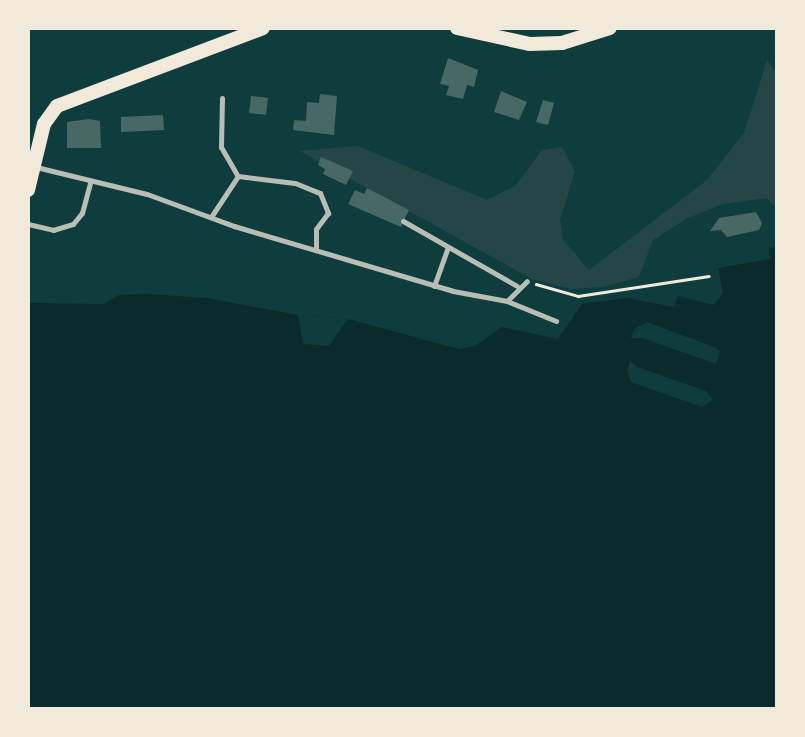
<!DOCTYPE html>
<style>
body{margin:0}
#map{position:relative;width:805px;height:737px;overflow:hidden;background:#0f3d3e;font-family:"Roboto Condensed",sans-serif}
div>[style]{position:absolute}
.green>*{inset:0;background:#244646}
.water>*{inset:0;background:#0a2a2b}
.pier>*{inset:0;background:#0f3d3e}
.stream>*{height:5px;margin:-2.5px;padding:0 2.5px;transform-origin:2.5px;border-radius:2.5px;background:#0a2a2b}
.building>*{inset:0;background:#486865}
.path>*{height:2.5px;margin:-1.25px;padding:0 1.25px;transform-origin:1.25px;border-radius:1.25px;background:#f1e9da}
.service>*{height:5px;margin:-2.5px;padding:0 2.5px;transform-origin:2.5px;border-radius:2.5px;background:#b8beb3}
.secondary>*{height:14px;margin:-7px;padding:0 7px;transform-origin:7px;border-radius:7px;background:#f1e9da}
span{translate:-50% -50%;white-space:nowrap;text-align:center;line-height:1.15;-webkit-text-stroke:5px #f1e9da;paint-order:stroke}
.frame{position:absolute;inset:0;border:30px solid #f1e9da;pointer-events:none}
</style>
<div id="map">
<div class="green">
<div style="clip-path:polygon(767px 60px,777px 74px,777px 209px,767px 198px,722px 204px,686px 219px,653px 240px,639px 277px,603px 287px,571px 289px,532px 279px,300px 151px,358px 146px,487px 200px,515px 186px,542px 150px,562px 147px,575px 171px,560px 220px,563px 240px,589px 270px,706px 181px,744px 133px)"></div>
</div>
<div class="water">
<div style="clip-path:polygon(777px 247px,777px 709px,28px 709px,28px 303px,103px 304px,119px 295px,146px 294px,207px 298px,298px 315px,348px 319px,459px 349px,475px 346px,502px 327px,558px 339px,582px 304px,627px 298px,674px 307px,678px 296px,713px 305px,723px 293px,718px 268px,770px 259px,769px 248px)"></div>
</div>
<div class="pier">
<div style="clip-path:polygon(298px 315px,348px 319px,329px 346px,303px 344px)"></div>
<div style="clip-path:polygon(647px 322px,716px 348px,720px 352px,716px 364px,642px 338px,631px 338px,634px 329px)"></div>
<div style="clip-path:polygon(630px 360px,637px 367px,706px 391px,713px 400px,702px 407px,631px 382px,627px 370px)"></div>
</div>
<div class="stream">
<div style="left:776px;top:28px;width:8px;rotate:83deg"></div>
</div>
<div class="building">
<div style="clip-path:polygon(448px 58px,478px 70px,474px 87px,467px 85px,463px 99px,446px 95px,449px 86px,440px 84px)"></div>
<div style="clip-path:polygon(501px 91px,527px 102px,519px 120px,494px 112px)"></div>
<div style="clip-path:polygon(320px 94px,337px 96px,334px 135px,293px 130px,294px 120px,306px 121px,307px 102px,319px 103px)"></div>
<div style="clip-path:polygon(251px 96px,268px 98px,266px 115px,249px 113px)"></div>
<div style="clip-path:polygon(543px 100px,554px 103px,548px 125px,536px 122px)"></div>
<div style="clip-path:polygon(163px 115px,164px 130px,121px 132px,121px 117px)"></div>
<div style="clip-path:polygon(89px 119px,100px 121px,101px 148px,67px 148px,67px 122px)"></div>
<div style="clip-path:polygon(321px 157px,353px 171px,346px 185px,323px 174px,325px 169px,318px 165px)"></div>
<div style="clip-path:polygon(367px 188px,409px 210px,401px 227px,348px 204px,355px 190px,364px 194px)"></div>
<div style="clip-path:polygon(756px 212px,762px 223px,759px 230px,727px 237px,721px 230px,710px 231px,719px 218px)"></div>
</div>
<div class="path">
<div style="left:536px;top:284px;width:44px;rotate:15.9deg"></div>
<div style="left:578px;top:296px;width:132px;rotate:-8.7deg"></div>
</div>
<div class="service">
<div style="left:222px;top:98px;width:49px;rotate:91.2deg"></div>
<div style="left:221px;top:147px;width:34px;rotate:60deg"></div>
<div style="left:36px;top:167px;width:114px;rotate:13.7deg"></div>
<div style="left:147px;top:194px;width:93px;rotate:20.2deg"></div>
<div style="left:234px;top:226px;width:228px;rotate:16.5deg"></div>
<div style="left:453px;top:291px;width:55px;rotate:10.5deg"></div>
<div style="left:507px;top:301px;width:53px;rotate:22.2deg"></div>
<div style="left:211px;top:217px;width:49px;rotate:-56.6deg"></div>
<div style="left:238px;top:176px;width:57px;rotate:7deg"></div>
<div style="left:295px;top:183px;width:27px;rotate:22deg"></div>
<div style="left:320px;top:193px;width:22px;rotate:68deg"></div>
<div style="left:328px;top:213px;width:20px;rotate:127deg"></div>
<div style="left:316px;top:229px;width:21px;rotate:90deg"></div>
<div style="left:403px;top:221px;width:131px;rotate:29.7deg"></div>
<div style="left:28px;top:224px;width:26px;rotate:13deg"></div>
<div style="left:53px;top:230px;width:21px;rotate:-17deg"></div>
<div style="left:73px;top:224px;width:14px;rotate:-51deg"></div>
<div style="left:82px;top:213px;width:31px;rotate:-75deg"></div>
<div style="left:434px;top:286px;width:41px;rotate:-70.3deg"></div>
<div style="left:507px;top:301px;width:28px;rotate:-45deg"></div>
</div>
<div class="secondary">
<div style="left:457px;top:28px;width:75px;rotate:12.4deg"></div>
<div style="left:530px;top:44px;width:32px;rotate:-2deg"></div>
<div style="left:562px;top:43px;width:50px;rotate:-17.4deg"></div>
<div style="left:28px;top:190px;width:68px;rotate:-76.4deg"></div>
<div style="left:44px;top:124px;width:22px;rotate:-54deg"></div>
<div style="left:57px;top:106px;width:220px;rotate:-20.7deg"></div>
</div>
<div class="frame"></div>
</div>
